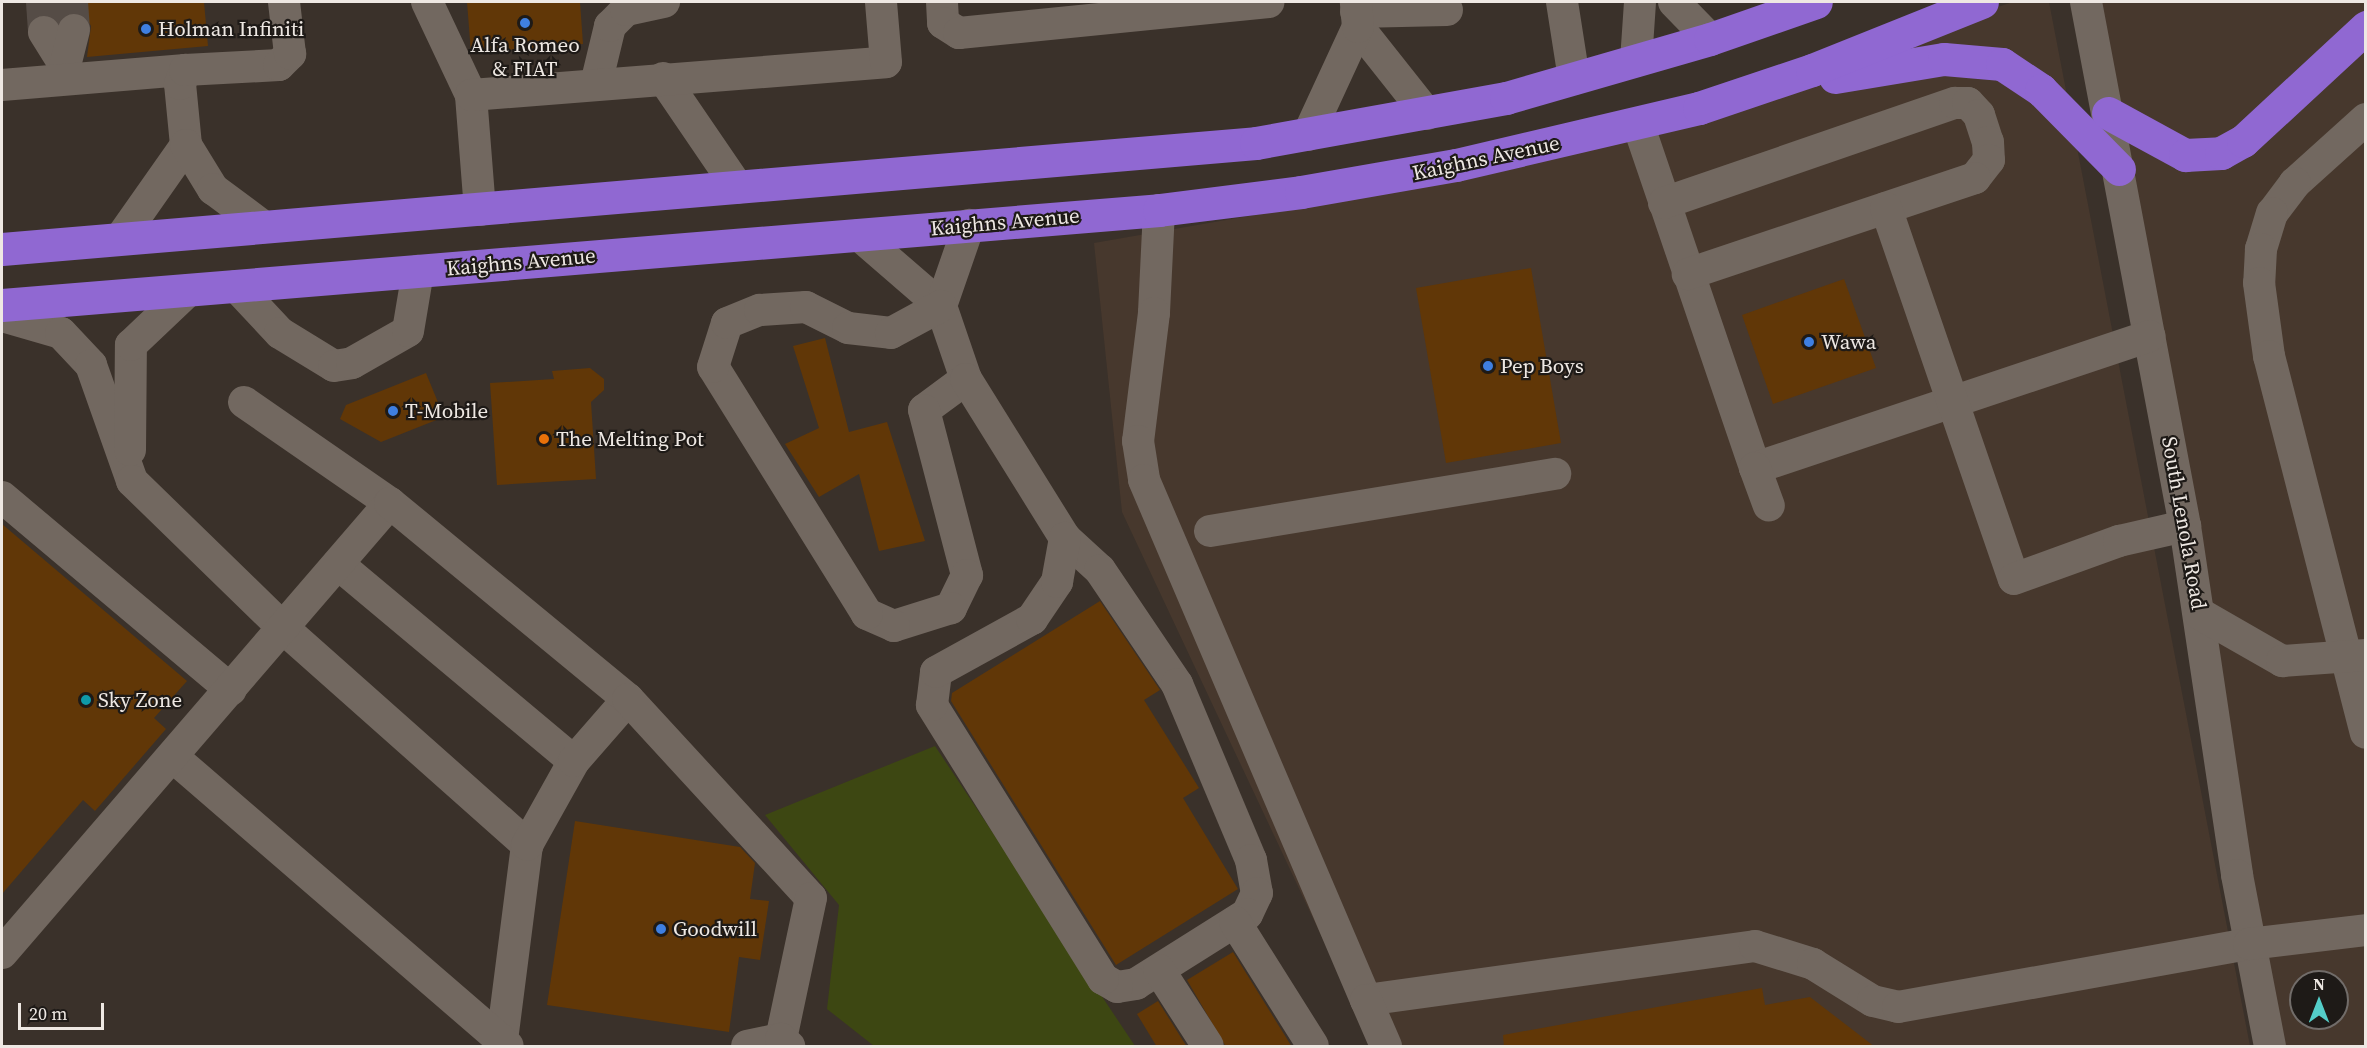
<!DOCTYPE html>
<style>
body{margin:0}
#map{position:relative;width:2367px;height:1048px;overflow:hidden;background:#3a312a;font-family:"Source Serif 4",serif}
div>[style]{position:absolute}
.built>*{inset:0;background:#47382d}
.green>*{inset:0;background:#3d4712}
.building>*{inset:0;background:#613707}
.minor-tunnel>*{height:32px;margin-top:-16px;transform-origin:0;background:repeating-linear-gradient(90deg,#554c46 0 32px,transparent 0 48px)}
.minor>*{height:32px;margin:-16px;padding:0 16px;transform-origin:16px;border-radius:16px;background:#726860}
.highway>*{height:33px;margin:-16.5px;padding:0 16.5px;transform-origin:16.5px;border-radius:16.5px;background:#9068d2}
.dots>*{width:16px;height:16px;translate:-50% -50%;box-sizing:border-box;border:3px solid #1e1a17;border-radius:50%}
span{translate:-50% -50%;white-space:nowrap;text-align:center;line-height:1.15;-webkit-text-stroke:4.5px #1e1a17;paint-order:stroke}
.poi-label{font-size:21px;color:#eee8e3}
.left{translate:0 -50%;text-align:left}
.street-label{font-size:21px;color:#eee8e3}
.frame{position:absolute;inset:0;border:3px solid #eee8e3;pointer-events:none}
.north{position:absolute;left:2289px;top:970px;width:60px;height:60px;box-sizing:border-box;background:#1e1a17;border:2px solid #716c69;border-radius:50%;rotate:0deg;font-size:16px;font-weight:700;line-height:24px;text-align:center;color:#eee8e3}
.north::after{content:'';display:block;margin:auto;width:21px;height:27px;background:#54cdc8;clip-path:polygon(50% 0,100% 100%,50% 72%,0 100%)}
.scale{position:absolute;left:18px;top:1003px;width:86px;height:27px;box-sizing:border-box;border:3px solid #eee8e3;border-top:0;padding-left:8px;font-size:18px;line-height:21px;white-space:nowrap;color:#eee8e3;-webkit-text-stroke:4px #1e1a17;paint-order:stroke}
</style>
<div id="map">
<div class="built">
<div style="clip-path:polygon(2013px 2px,2049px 2px,2250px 1046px,1373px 1046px,1122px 512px,1094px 243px,1483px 175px)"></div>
<div style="clip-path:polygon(evenodd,2085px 2px,2365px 2px,2365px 1046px,2268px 1046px,2085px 2px,2301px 982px,2337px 982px,2337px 1018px,2301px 1018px,2301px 982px)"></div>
</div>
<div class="green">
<div style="clip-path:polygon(935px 746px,1135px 1046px,874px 1046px,827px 1009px,839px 905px,765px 815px)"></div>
</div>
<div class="building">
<div style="clip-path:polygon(30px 2px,204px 2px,208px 46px,87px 57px,91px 26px,86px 17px,70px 13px,59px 22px,43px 14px,31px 20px)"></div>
<div style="clip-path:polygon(467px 2px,580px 2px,583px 44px,471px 53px)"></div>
<div style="clip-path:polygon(1531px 268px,1561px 443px,1446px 463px,1416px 288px)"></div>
<div style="clip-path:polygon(1844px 279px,1876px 368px,1773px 404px,1742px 315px)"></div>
<div style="clip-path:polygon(825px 338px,849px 432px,887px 422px,925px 541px,879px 551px,859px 474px,819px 497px,785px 444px,819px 428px,793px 346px)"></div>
<div style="clip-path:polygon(590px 368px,604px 379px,604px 390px,591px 402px,596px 479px,497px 485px,490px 383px,554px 379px,552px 371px)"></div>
<div style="clip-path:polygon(426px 373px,444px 417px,381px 442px,340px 419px,346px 405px)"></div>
<div style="clip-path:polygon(2px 524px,187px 681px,154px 718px,166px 729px,95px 811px,83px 800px,2px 894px)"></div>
<div style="clip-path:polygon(1100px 601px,1160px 690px,1144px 700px,1199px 788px,1183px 798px,1238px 889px,1116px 965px,951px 701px,952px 693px)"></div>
<div style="clip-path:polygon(575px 821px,740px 847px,755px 863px,750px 899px,769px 901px,760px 960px,739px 957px,729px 1032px,547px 1005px)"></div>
<div style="clip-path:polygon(1233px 952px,1292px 1047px,1226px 1047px,1187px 980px)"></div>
<div style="clip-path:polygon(1762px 988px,1765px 1005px,1810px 997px,1875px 1047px,1504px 1047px,1503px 1035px)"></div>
<div style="clip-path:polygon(1158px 1001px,1187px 1047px,1157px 1047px,1137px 1014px)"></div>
</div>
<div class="minor-tunnel">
<div style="left:42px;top:2px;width:30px;rotate:86deg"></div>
<div style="left:72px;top:2px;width:28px;rotate:86deg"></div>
</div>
<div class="minor">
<div style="left:427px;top:2px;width:103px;rotate:64.7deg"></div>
<div style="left:942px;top:2px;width:21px;rotate:87deg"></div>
<div style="left:943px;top:23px;width:19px;rotate:32deg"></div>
<div style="left:959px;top:33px;width:311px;rotate:-5.7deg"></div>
<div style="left:1562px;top:2px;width:78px;rotate:81.1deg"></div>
<div style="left:1674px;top:2px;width:52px;rotate:45.8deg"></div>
<div style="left:2086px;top:2px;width:533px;rotate:79.3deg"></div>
<div style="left:2185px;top:526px;width:353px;rotate:81.5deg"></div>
<div style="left:2237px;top:875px;width:174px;rotate:79.1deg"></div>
<div style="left:1356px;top:12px;width:91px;rotate:-1.3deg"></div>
<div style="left:1358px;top:27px;width:111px;rotate:51.6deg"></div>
<div style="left:44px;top:32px;width:40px;rotate:58deg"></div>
<div style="left:65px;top:66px;width:37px;rotate:-76deg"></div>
<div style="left:1636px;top:61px;width:59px;rotate:-86.1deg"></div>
<div style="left:663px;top:78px;width:133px;rotate:55.7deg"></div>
<div style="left:596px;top:84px;width:60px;rotate:-76.4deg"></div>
<div style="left:610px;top:26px;width:23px;rotate:-45deg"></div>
<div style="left:626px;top:10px;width:39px;rotate:-12deg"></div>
<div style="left:2px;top:85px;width:184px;rotate:-4.7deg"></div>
<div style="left:2366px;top:119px;width:96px;rotate:138deg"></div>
<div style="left:2295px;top:183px;width:38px;rotate:127deg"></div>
<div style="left:2272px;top:213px;width:38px;rotate:107deg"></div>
<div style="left:2261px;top:249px;width:34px;rotate:93deg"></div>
<div style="left:2259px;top:283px;width:74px;rotate:82.2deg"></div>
<div style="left:2269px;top:356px;width:389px;rotate:75.6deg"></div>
<div style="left:1638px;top:124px;width:363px;rotate:71.2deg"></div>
<div style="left:1755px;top:468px;width:416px;rotate:-18.5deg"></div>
<div style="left:1308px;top:135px;width:119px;rotate:-65.2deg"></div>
<div style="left:1358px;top:27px;width:25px;rotate:-95deg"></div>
<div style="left:186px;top:145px;width:61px;rotate:-95.6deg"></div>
<div style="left:180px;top:84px;width:15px;rotate:-70deg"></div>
<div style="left:185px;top:70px;width:94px;rotate:-3deg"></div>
<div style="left:279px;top:65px;width:16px;rotate:-45deg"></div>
<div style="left:290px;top:54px;width:52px;rotate:-96.6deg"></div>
<div style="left:1664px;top:203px;width:308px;rotate:-19deg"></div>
<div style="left:1955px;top:103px;width:13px"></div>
<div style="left:1968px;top:103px;width:16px;rotate:47deg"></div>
<div style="left:1979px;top:115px;width:28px;rotate:72deg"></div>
<div style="left:1988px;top:142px;width:18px;rotate:87deg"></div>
<div style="left:1989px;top:160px;width:23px;rotate:128deg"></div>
<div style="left:1975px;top:178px;width:303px;rotate:161.5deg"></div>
<div style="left:1886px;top:208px;width:392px;rotate:71deg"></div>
<div style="left:2014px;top:579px;width:112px;rotate:-19.9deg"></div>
<div style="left:2119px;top:541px;width:68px;rotate:-12.8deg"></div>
<div style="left:480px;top:210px;width:115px;rotate:-94.5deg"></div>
<div style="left:471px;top:95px;width:416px;rotate:-4.5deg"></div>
<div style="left:886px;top:62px;width:60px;rotate:-94.8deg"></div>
<div style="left:1159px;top:210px;width:103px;rotate:92.8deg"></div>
<div style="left:1154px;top:313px;width:129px;rotate:97.1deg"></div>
<div style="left:1138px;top:441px;width:39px;rotate:81deg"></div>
<div style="left:1144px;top:480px;width:565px;rotate:66.88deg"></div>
<div style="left:1366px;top:1000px;width:393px;rotate:-7.9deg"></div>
<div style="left:1755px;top:946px;width:61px;rotate:17.2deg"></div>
<div style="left:1813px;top:964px;width:70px;rotate:31.7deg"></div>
<div style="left:1873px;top:1001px;width:26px;rotate:13deg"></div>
<div style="left:1898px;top:1007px;width:357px;rotate:-10.2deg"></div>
<div style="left:2249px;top:944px;width:118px;rotate:-6.8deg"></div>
<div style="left:859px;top:235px;width:108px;rotate:40.9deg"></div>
<div style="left:941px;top:306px;width:86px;rotate:-70.9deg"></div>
<div style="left:120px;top:239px;width:115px;rotate:-54.9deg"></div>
<div style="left:186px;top:145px;width:52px;rotate:58.5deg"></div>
<div style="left:213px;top:189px;width:64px;rotate:36.7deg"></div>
<div style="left:236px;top:286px;width:64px;rotate:46.9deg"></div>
<div style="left:280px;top:333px;width:63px;rotate:31.4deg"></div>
<div style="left:334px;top:366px;width:18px;rotate:-9deg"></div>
<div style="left:352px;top:363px;width:64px;rotate:-29.7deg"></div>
<div style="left:408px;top:331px;width:61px;rotate:-80.5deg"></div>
<div style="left:941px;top:306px;width:77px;rotate:71.1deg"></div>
<div style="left:966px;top:379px;width:52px;rotate:143.6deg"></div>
<div style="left:924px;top:410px;width:171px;rotate:75.4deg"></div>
<div style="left:967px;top:575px;width:37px;rotate:116deg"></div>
<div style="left:951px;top:608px;width:60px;rotate:162.5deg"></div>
<div style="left:894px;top:626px;width:30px;rotate:-156deg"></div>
<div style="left:867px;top:614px;width:291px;rotate:-121.9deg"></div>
<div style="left:713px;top:367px;width:46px;rotate:-72.3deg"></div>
<div style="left:727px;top:323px;width:35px;rotate:-22deg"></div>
<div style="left:760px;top:310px;width:46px;rotate:-3.7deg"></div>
<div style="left:806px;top:307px;width:47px;rotate:26.6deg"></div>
<div style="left:848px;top:328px;width:43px;rotate:6.6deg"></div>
<div style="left:891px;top:333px;width:57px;rotate:-28.4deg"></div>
<div style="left:2px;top:316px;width:61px;rotate:16.1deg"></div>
<div style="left:61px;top:333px;width:44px;rotate:46.8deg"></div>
<div style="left:91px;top:365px;width:123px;rotate:70.5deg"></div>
<div style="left:132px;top:481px;width:211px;rotate:44.2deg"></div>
<div style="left:283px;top:628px;width:327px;rotate:41.6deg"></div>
<div style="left:527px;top:845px;width:198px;rotate:97.3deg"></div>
<div style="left:966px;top:379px;width:187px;rotate:58.1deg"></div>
<div style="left:1065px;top:538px;width:47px;rotate:42.4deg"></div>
<div style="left:1100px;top:570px;width:138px;rotate:56deg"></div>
<div style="left:1177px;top:684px;width:191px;rotate:67.2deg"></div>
<div style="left:1251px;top:860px;width:34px;rotate:80deg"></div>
<div style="left:1257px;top:893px;width:23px;rotate:115deg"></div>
<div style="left:1247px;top:914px;width:131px;rotate:147.8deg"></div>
<div style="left:1136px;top:984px;width:19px;rotate:171deg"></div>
<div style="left:1117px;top:987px;width:16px;rotate:-150deg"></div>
<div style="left:1103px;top:979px;width:323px;rotate:-122deg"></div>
<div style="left:932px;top:705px;width:33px;rotate:-83deg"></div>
<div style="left:936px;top:672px;width:110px;rotate:-28.9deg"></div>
<div style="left:1032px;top:619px;width:45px;rotate:-56deg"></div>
<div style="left:1057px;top:582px;width:45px;rotate:-79.7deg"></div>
<div style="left:244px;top:402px;width:178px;rotate:34.7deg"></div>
<div style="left:130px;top:450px;width:105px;rotate:-89.5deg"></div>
<div style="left:131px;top:345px;width:80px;rotate:-43.5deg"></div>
<div style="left:1755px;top:468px;width:40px;rotate:69.8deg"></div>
<div style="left:2px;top:497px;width:299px;rotate:40.1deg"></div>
<div style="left:1210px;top:531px;width:350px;rotate:-9.4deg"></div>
<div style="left:338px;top:564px;width:307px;rotate:39.9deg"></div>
<div style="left:574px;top:761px;width:96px;rotate:119.2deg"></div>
<div style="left:2200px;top:614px;width:95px;rotate:29.8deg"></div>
<div style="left:2282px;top:661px;width:84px;rotate:-4.1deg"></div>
<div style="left:173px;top:757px;width:442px;rotate:40.8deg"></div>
<div style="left:574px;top:761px;width:82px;rotate:-48.9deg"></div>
<div style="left:1235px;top:922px;width:146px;rotate:57.8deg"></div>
<div style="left:2px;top:953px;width:594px;rotate:-49.23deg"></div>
<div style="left:390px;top:503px;width:308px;rotate:39.5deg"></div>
<div style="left:628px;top:699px;width:270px;rotate:47.4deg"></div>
<div style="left:811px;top:898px;width:144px;rotate:102deg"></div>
<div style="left:1159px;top:970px;width:90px;rotate:57.2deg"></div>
<div style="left:1366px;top:1000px;width:50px;rotate:66.5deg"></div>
<div style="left:747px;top:1046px;width:35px;rotate:-12deg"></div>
<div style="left:781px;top:1039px;width:11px;rotate:41deg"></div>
</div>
<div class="highway">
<div style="left:1835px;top:77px;width:110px;rotate:-9.4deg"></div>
<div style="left:1944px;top:59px;width:58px;rotate:4.9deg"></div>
<div style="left:2002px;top:64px;width:47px;rotate:33.7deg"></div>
<div style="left:2041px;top:90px;width:111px;rotate:45.4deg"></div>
<div style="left:2108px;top:113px;width:88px;rotate:28.6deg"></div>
<div style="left:2185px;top:155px;width:36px;rotate:-3deg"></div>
<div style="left:2221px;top:153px;width:25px;rotate:-29deg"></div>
<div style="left:2243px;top:141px;width:168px;rotate:-42.8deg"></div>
<div style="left:2px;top:249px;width:1258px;rotate:-4.83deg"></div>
<div style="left:1256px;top:143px;width:254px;rotate:-10.2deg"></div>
<div style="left:1506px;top:98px;width:212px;rotate:-16.1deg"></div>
<div style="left:1710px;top:39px;width:112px;rotate:-19.2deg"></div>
<div style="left:2px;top:305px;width:1161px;rotate:-4.69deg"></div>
<div style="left:1159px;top:210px;width:143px;rotate:-7.2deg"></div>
<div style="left:1301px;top:192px;width:157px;rotate:-9.9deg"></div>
<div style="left:1456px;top:165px;width:250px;rotate:-13.2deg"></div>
<div style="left:1699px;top:108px;width:119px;rotate:-18.6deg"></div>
<div style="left:1812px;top:70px;width:183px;rotate:-21.8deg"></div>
</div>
<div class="dots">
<div style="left:525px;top:23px;background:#3f7fe0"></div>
<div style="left:146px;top:29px;background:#3f7fe0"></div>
<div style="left:1809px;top:342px;background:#3f7fe0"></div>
<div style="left:1488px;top:366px;background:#3f7fe0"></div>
<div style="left:393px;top:411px;background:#3f7fe0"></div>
<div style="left:544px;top:439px;background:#e8710a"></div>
<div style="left:86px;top:700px;background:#0f9aa8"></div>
<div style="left:661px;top:929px;background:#3f7fe0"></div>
</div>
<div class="poi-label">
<span class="left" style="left:158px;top:29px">Holman Infiniti</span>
<span style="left:525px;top:57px">Alfa Romeo<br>&amp; FIAT</span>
<span class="left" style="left:1821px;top:342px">Wawa</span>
<span class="left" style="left:1500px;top:366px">Pep Boys</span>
<span class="left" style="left:405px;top:411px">T-Mobile</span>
<span class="left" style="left:556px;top:439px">The Melting Pot</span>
<span class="left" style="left:98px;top:700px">Sky Zone</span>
<span class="left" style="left:673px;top:929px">Goodwill</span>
</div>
<div class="street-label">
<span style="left:1486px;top:158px;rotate:-12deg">Kaighns Avenue</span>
<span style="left:1005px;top:222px;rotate:-5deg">Kaighns Avenue</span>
<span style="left:521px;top:262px;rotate:-5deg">Kaighns Avenue</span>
<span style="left:2184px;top:523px;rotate:80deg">South Lenola Road</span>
</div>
<div class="frame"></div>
<div class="north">N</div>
<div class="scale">20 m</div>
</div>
